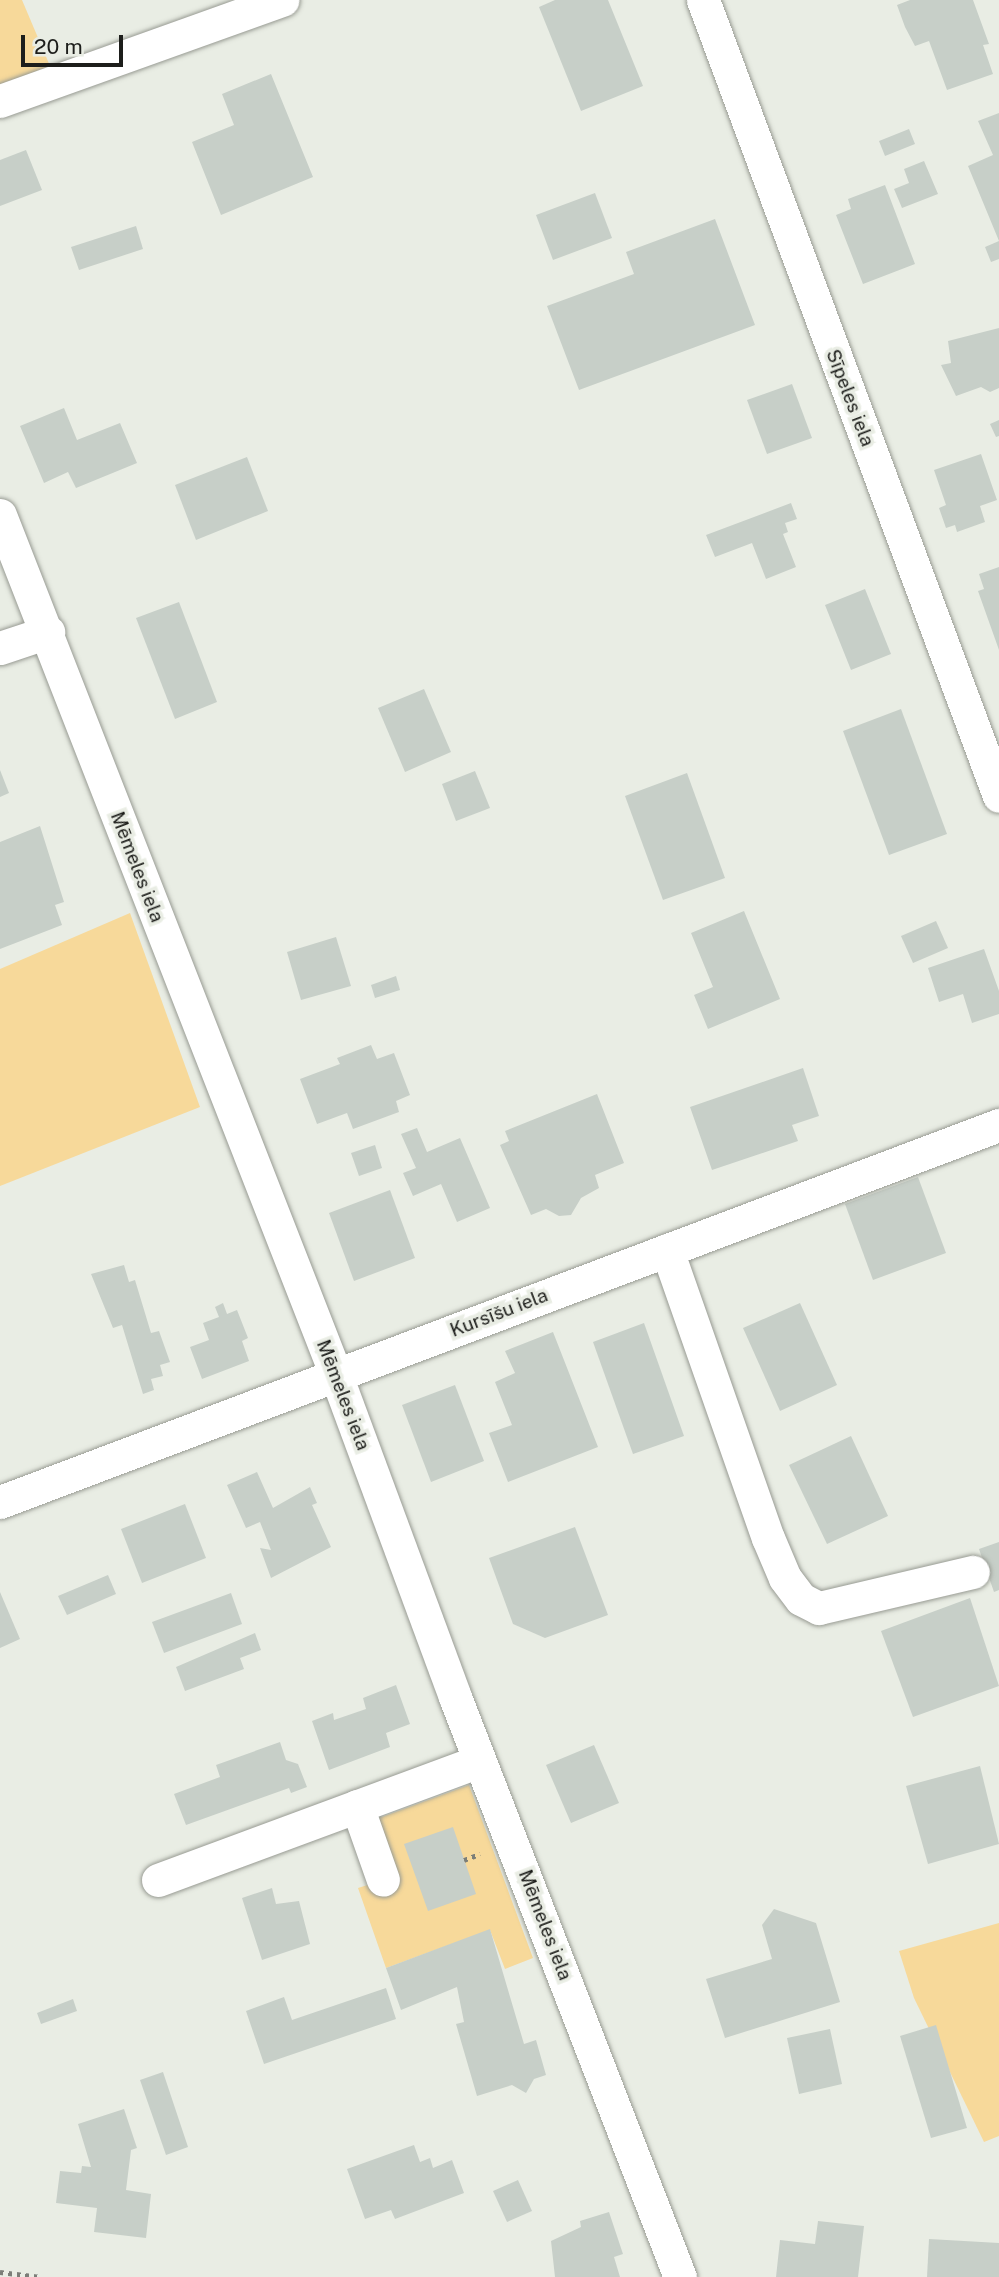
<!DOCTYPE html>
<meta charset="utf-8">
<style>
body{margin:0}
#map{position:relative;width:999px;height:2277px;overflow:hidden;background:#e9ede4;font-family:"Public Sans",sans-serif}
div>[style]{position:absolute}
.green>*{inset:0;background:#f7d99a}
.building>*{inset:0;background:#c7cfc8}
.path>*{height:4.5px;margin-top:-2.25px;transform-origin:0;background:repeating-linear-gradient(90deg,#7c7e78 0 3.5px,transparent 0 8.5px)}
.roads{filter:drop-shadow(0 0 2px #989b93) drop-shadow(0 0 2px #989b93)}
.minor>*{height:33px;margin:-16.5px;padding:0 16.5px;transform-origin:16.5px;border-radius:16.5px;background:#fff}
span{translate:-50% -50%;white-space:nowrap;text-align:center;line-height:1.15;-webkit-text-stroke:7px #e9ede4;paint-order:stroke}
.street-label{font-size:19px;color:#1d1e1b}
.scale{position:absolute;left:21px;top:35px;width:102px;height:32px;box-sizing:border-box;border:4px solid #1d1e1b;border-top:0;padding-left:9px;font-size:21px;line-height:24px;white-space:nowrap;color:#1d1e1b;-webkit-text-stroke:5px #e9ede4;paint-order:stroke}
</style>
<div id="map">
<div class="green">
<div style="clip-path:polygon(0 0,22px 0,50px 66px,0 85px)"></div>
<div style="clip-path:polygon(130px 913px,200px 1107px,0 1186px,0 969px)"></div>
<div style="clip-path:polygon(469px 1785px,533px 1958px,505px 1969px,490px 1930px,386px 1968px,358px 1888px,399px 1875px,379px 1818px)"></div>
<div style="clip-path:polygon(999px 1923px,999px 2136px,984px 2142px,914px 1998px,899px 1951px)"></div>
</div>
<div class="building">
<div style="clip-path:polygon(555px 0,608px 0,643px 86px,581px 111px,539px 7px)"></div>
<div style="clip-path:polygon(910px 0,973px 0,989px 44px,983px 45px,993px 74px,947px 90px,929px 41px,915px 46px,905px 27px,897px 5px)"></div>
<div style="clip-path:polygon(271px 74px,313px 177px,221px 215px,192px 142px,234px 125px,222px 94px)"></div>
<div style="clip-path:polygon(999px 113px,999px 259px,991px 262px,985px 247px,999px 241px,968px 166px,993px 155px,978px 121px)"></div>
<div style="clip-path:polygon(909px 129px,915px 144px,885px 156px,879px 141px)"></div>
<div style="clip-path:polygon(26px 150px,42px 190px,0 206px,0 160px)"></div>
<div style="clip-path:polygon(924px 161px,938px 194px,902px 208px,894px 189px,909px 183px,904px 169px)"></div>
<div style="clip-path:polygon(885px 185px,915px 264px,863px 284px,836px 215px,851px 209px,848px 199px)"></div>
<div style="clip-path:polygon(595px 193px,612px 238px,553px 260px,536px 215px)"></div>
<div style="clip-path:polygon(715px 219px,755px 325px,579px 390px,547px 306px,634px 274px,626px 252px)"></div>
<div style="clip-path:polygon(136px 226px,143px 249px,79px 270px,71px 247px)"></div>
<div style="clip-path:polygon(999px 328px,999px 388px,990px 392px,981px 387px,956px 396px,941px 365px,951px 363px,948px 341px)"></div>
<div style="clip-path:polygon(792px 384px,812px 438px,767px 454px,747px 400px)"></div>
<div style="clip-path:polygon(64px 408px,77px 440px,120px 423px,137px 463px,76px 488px,68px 472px,44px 483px,20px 426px)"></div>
<div style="clip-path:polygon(999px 420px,999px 436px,996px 437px,990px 424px)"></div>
<div style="clip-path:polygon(981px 454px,997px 500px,980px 506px,985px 522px,957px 532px,955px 525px,946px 528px,939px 508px,946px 505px,934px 470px)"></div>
<div style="clip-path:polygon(247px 457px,268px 511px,196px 540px,175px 485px)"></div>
<div style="clip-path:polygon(791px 503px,797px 519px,785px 523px,788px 532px,783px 534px,796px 567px,766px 579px,752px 543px,715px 557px,706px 535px)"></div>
<div style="clip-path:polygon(999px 567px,999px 650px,978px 591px,984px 589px,979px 574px)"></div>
<div style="clip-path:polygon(865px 589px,891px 654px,851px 670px,825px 605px)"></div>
<div style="clip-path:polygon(179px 602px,217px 702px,175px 719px,136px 618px)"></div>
<div style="clip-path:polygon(424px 689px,451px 752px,405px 772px,378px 708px)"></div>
<div style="clip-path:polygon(901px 709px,947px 834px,889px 855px,843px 731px)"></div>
<div style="clip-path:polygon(0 770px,9px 793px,0 797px)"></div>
<div style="clip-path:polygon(475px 771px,490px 808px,456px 821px,442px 784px)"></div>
<div style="clip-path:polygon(687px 773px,725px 878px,663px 900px,625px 796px)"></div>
<div style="clip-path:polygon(40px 826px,64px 902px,55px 905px,62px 925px,0 949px,0 842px)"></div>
<div style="clip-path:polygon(744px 911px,780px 999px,708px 1029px,694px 995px,713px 987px,691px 933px)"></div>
<div style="clip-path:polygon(936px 921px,948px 948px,913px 963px,901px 936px)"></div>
<div style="clip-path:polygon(336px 937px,351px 986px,301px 1000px,287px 952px)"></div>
<div style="clip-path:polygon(984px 949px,999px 991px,999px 1014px,972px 1023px,963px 994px,939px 1002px,928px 968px)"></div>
<div style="clip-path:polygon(396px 976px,400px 990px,375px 998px,371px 985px)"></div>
<div style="clip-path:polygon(371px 1045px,377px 1059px,394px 1053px,410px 1095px,396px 1101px,399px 1112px,353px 1129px,347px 1113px,317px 1124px,300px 1079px,340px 1064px,337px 1058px)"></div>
<div style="clip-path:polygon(803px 1068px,819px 1116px,792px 1125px,798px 1141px,712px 1170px,690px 1107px)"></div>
<div style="clip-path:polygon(597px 1094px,624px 1163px,595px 1175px,599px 1188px,581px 1198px,571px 1215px,559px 1216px,546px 1209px,531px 1215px,500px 1145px,509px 1141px,505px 1131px)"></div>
<div style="clip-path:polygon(417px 1128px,427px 1152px,460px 1138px,490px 1208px,457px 1222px,441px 1184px,413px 1196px,403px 1173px,416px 1168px,401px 1134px)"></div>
<div style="clip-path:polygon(375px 1145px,382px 1168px,359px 1176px,351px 1153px)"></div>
<div style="clip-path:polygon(918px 1177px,946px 1253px,873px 1280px,845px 1204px)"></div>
<div style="clip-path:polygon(390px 1190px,415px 1258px,354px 1281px,329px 1213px)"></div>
<div style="clip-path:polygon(124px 1265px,129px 1282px,135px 1280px,151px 1333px,159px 1331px,170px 1362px,160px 1365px,163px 1376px,151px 1379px,154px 1390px,143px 1394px,122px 1325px,113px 1328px,91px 1274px)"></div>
<div style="clip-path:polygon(223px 1303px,227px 1314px,237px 1310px,248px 1338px,242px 1341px,249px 1361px,202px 1379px,190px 1347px,209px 1340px,203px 1323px,219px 1317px,215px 1307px)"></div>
<div style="clip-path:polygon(800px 1303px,837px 1385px,780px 1411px,743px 1328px)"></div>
<div style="clip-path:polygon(644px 1323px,684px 1436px,633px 1454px,593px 1342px)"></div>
<div style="clip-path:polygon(553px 1332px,598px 1447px,508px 1482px,489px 1433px,512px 1425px,495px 1382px,515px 1373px,505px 1351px)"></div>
<div style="clip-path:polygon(455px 1385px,484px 1461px,431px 1482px,402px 1405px)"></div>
<div style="clip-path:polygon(851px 1436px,888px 1516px,827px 1544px,789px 1465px)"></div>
<div style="clip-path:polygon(257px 1472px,273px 1508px,310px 1487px,317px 1503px,312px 1505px,331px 1547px,271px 1578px,260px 1548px,271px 1550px,260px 1522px,246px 1528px,227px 1485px)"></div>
<div style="clip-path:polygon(185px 1504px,206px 1558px,142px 1583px,121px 1529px)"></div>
<div style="clip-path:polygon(575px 1527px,608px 1615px,545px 1638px,513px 1624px,489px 1558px)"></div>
<div style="clip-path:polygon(999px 1542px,999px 1590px,994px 1592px,979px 1549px)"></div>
<div style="clip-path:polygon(108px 1575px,116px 1594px,67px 1615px,58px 1596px)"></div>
<div style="clip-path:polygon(0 1592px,20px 1639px,0 1648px)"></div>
<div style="clip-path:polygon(231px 1593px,242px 1624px,164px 1653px,152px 1622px)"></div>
<div style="clip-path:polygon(970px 1598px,999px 1686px,913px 1717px,881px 1631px)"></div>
<div style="clip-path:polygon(255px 1633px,261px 1650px,240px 1658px,244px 1669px,185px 1691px,176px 1667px)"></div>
<div style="clip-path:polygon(396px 1685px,410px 1724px,386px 1733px,390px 1747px,329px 1770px,312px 1721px,333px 1713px,334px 1720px,366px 1709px,363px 1698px)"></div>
<div style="clip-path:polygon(280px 1742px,286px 1760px,298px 1764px,307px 1787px,291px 1793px,289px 1788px,186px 1825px,174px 1794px,220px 1777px,216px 1765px)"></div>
<div style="clip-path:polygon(594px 1745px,619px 1803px,571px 1823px,546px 1765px)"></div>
<div style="clip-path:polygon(980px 1766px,999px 1844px,928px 1864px,906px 1786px)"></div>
<div style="clip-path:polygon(453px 1827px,476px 1894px,428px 1911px,404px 1844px)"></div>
<div style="clip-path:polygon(272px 1888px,276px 1904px,299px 1901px,310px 1944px,262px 1960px,242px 1898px)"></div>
<div style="clip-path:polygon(774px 1909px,816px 1923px,840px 2002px,725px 2038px,706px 1979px,772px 1959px,762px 1925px)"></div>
<div style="clip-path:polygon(490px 1929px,524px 2044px,536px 2040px,546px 2075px,534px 2079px,526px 2093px,512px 2085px,477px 2096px,456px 2024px,464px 2022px,457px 1987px,401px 2010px,386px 1968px)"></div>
<div style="clip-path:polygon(386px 1988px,396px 2019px,264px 2064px,246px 2011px,284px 1997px,292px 2020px)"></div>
<div style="clip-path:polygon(73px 1999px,77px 2011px,41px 2024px,37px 2013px)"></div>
<div style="clip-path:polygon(936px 2025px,967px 2128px,931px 2138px,900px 2036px)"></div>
<div style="clip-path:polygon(830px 2029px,842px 2084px,799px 2094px,787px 2038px)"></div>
<div style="clip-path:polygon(163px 2072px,188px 2147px,166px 2155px,140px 2080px)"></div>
<div style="clip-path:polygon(124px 2109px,137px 2148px,131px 2150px,126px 2190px,151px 2194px,146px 2238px,94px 2232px,97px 2208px,56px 2203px,60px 2171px,81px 2173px,82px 2166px,91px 2167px,78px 2124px)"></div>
<div style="clip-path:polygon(414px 2145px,420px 2162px,430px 2158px,433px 2168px,452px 2160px,464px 2193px,395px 2219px,391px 2210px,365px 2219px,347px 2169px)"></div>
<div style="clip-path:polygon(518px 2180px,532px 2211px,507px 2222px,493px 2191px)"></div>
<div style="clip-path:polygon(609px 2212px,623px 2254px,614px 2257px,620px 2277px,555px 2277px,551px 2241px,581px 2227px,580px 2221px)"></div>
<div style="clip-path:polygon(818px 2221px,864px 2226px,858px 2277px,776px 2277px,780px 2240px,815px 2244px)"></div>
<div style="clip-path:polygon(929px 2239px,999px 2243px,999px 2277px,927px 2277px)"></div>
</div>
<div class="path">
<div style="left:464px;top:1860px;width:17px;rotate:-21deg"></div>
<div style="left:0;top:2272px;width:39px;rotate:7deg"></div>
</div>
<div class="roads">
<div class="minor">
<div style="left:703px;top:0;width:849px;rotate:69.6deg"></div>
<div style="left:0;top:101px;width:300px;rotate:-19.7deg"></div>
<div style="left:0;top:515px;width:923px;rotate:68.66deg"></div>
<div style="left:336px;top:1375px;width:343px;rotate:69.7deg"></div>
<div style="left:455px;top:1697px;width:622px;rotate:68.8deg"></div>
<div style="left:0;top:648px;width:51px;rotate:-18.4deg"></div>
<div style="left:667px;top:1250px;width:305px;rotate:70.7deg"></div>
<div style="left:768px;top:1538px;width:43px;rotate:67deg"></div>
<div style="left:785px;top:1578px;width:26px;rotate:53deg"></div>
<div style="left:801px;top:1599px;width:20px;rotate:27deg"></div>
<div style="left:819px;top:1608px;width:158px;rotate:-13.2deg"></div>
<div style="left:0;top:1502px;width:1068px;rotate:-20.68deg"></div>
<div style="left:357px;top:1806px;width:78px;rotate:70.6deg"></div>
<div style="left:158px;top:1880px;width:342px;rotate:-20.3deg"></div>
</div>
</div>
<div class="street-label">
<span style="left:850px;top:398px;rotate:69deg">Sīpeles iela</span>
<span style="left:137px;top:867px;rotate:69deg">Mēmeles iela</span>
<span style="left:499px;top:1313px;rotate:-21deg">Kursīšu iela</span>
<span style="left:343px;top:1395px;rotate:69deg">Mēmeles iela</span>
<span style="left:545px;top:1925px;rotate:69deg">Mēmeles iela</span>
</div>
<div class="scale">20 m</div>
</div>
